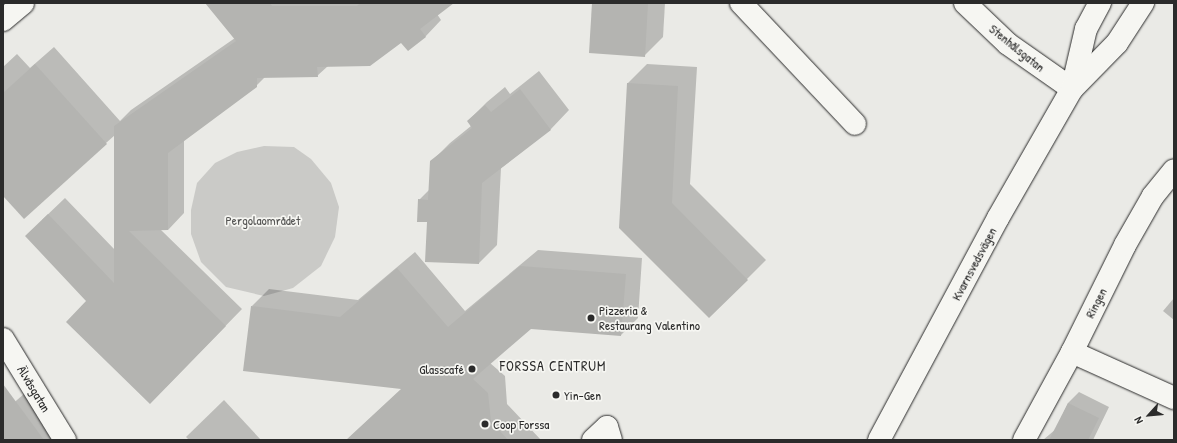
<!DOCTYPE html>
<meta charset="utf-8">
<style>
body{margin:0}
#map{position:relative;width:1177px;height:443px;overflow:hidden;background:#eaeae6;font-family:"Patrick Hand",sans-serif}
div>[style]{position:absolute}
.green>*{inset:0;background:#cacac7}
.shadow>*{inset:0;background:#0003}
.building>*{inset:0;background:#b4b4b1}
.roads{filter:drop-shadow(0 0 1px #2b2b2b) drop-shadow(0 0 1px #2b2b2b)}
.minor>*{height:22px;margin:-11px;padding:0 11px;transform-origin:11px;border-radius:11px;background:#f6f6f2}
.dots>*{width:11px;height:11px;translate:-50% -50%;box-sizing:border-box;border:2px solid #f6f6f2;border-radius:50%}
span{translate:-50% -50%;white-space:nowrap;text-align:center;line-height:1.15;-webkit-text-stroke:3.5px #f6f6f2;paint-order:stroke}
.street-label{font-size:13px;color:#2b2b2b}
.park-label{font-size:13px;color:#535352}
.poi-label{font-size:13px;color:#2b2b2b}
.left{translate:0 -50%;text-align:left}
.right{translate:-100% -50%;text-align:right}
.neighbourhood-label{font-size:14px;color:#2b2b2b;letter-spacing:1px}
.frame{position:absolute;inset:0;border:4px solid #2b2b2b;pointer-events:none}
.north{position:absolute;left:1129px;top:395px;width:40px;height:40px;-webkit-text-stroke:3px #f6f6f2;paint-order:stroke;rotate:243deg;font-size:11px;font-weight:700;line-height:16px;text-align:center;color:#2b2b2b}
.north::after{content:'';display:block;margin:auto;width:14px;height:18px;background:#2b2b2b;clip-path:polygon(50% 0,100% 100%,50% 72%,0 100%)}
</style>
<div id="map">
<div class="green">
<div style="clip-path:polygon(264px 146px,294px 147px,311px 159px,331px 183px,339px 207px,335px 237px,321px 266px,293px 288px,264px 296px,226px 287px,201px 262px,191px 234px,191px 210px,197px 183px,215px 163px,237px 152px)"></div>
</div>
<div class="shadow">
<div style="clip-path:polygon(206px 3px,452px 3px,437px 14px,441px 20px,425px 37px,402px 41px,328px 66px,317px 76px,265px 77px,256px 86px,184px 140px,184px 213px,168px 230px,161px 230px,242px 309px,166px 387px,88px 301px,42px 220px,65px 198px,115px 250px,115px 135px,106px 143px,3px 195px,3px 67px,17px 54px,30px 68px,54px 47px,120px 121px,131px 110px,235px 38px)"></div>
<div style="clip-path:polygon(593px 3px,665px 3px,663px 37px,644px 56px)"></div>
<div style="clip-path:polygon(647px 64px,697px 67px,690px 184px,766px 260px,709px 317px,628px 83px)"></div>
<div style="clip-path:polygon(539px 71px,569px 110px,551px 129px,501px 168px,497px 245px,479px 263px,428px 221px,419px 200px,430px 189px,431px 162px,450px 143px,471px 126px,468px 121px,487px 102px,505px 87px,510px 94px)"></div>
<div style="clip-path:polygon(538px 250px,642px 258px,638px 318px,621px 335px,531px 328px,490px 363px,505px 376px,507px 404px,541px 440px,347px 440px,403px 388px,252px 306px,269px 289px,358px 300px,415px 252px,465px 311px)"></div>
<div style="clip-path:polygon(1174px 298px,1174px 320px,1163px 311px)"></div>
<div style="clip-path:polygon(31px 388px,64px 440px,3px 440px,3px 412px)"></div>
<div style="clip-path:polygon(1079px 392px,1109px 407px,1093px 440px,1043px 440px,1056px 429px,1068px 403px)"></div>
<div style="clip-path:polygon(224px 400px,261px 440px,189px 440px,186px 437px)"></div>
</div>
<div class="building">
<div style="clip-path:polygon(205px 3px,270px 3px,272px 6px,357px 6px,360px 3px,454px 3px,420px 29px,426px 37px,408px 51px,401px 43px,370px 66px,317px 67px,318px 77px,257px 78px,257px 87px,168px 153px,168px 230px,129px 231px,226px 326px,150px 404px,66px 322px,86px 301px,25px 236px,48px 214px,114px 283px,114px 126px,236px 41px)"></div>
<div style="clip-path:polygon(592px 3px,648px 3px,645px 57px,589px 53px)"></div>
<div style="clip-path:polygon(35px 64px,107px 144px,24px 219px,3px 196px,3px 93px)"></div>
<div style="clip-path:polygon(627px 83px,678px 86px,672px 203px,748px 280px,709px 318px,619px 228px)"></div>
<div style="clip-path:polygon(520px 89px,551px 130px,482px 183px,479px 264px,425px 262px,427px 222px,417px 222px,418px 199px,428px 200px,430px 161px,472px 128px,467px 121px,485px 105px,491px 112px)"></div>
<div style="clip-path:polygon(520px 266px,626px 274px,621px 336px,531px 329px,473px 379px,488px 393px,491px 421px,508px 440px,346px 440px,401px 389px,243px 371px,251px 306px,340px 317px,397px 268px,448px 327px)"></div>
<div style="clip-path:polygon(3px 384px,44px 440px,3px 440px)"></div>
<div style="clip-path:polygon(1068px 403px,1099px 418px,1088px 440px,1049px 440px)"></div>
</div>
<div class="roads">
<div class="minor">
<div style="left:741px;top:3px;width:166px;rotate:46.7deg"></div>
<div style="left:965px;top:3px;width:59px;rotate:43.6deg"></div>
<div style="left:1008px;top:44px;width:78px;rotate:35.1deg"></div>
<div style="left:3px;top:20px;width:26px;rotate:-40deg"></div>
<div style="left:1072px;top:89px;width:62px;rotate:-76.9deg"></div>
<div style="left:1086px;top:29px;width:30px;rotate:-62deg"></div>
<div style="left:3px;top:339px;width:119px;rotate:58.5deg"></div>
<div style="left:1072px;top:352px;width:112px;rotate:24.3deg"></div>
<div style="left:593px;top:440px;width:19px;rotate:-43deg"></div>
<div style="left:607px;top:427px;width:14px;rotate:73deg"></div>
<div style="left:879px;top:440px;width:252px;rotate:-61.8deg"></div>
<div style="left:998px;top:218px;width:149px;rotate:-60.2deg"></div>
<div style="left:1072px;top:89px;width:64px;rotate:-45.6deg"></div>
<div style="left:1117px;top:43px;width:48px;rotate:-57deg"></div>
<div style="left:1024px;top:440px;width:100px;rotate:-61.4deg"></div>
<div style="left:1072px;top:352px;width:119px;rotate:-63.6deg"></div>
<div style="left:1125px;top:245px;width:56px;rotate:-60.3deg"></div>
<div style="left:1153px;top:196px;width:33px;rotate:-51deg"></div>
</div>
</div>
<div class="dots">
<div style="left:591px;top:318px;background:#2b2b2b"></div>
<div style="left:472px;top:369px;background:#2b2b2b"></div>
<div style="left:556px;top:395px;background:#2b2b2b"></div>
<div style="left:485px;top:424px;background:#2b2b2b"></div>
</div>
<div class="street-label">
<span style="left:1017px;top:48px;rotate:39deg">Stenhålsgatan</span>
<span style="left:974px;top:264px;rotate:-62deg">Kvarnsvedsvägen</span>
<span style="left:1096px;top:303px;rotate:-63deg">Ringen</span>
<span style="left:34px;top:389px;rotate:59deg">Älvåsgatan</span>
</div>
<div class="park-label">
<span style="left:263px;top:220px">Pergolaområdet</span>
</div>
<div class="poi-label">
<span class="left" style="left:599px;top:318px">Pizzeria &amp;<br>Restaurang Valentino</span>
<span class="right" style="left:464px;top:369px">Glasscafé</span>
<span class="left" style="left:564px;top:395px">Yin-Gen</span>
<span class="left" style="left:493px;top:424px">Coop Forssa</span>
</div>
<div class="neighbourhood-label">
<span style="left:553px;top:366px">FORSSA CENTRUM</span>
</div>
<div class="frame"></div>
<div class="north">N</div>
</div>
